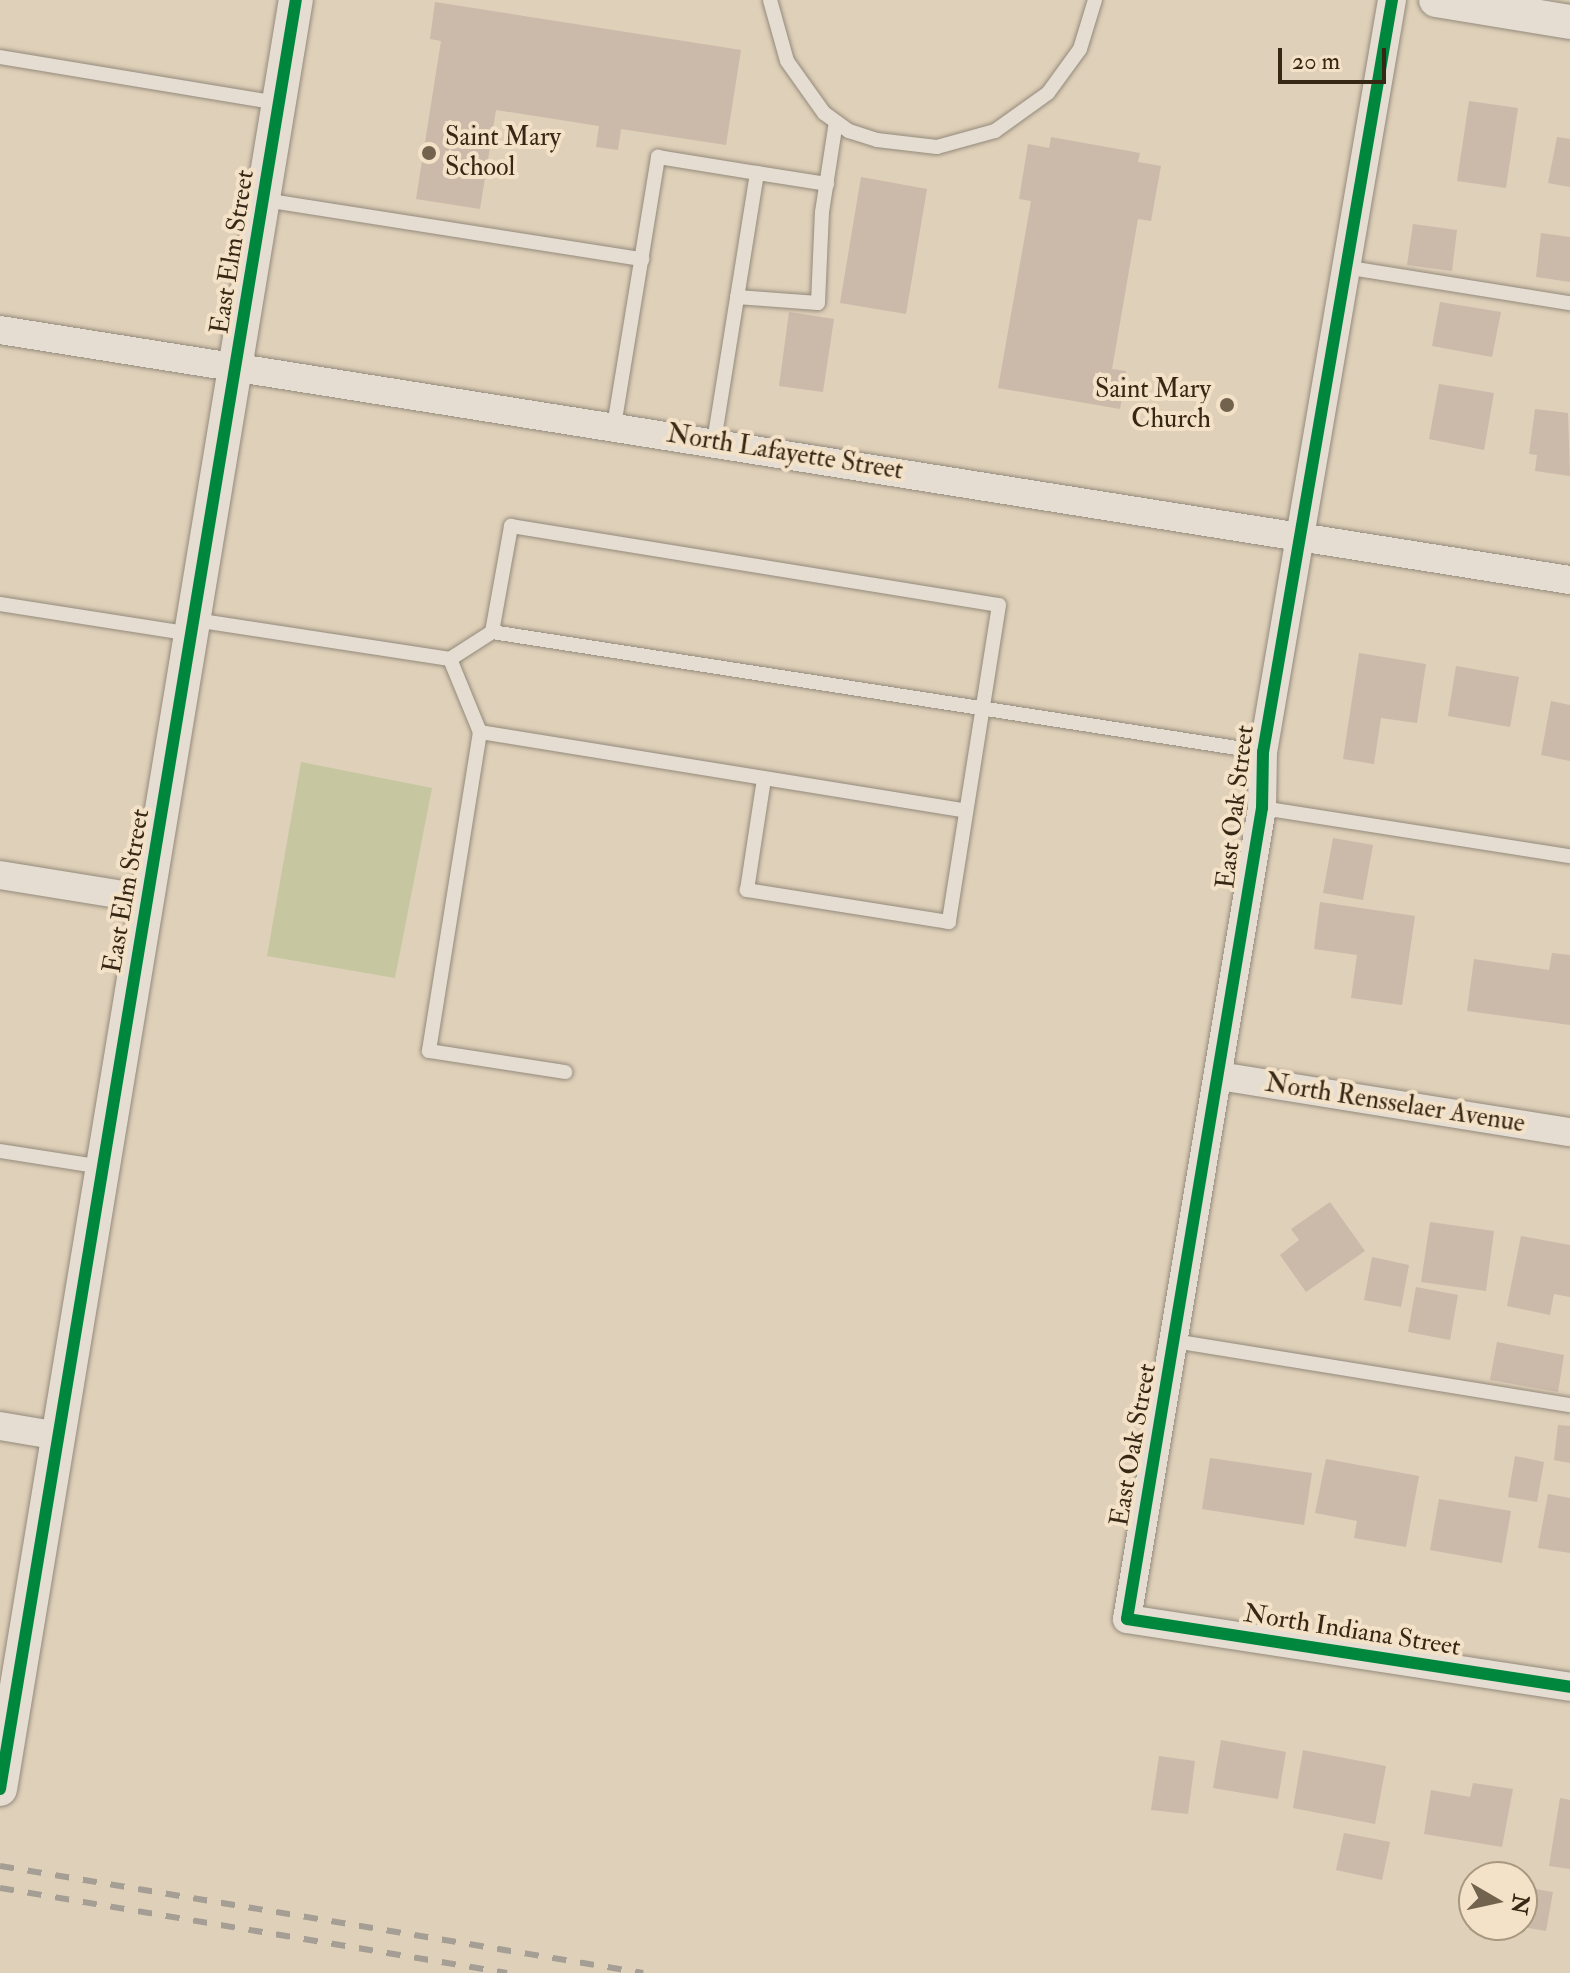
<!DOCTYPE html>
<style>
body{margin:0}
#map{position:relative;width:1570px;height:1973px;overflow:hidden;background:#dfd0b9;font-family:"IM FELL Double Pica",serif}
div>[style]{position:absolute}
.green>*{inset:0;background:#c6c6a1}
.building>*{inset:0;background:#cbb9a9}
.roads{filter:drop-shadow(0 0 2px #948a7b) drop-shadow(0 0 2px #948a7b)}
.service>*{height:14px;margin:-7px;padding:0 7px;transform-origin:7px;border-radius:7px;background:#e5ddd2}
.minor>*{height:28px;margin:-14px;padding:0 14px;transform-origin:14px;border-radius:14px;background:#e5ddd2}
.tertiary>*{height:34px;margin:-17px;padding:0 17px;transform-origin:17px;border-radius:17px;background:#e5ddd2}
.rail>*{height:6px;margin-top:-3px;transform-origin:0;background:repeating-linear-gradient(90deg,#a59e94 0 14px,transparent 0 28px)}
.cycleway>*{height:12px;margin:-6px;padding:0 6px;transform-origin:6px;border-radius:6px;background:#00873e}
.dots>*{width:22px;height:22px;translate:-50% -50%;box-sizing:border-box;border:4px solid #f4e2c8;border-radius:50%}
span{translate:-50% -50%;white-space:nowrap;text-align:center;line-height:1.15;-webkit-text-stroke:8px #f4e2c8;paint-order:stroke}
.poi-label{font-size:26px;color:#372815}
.left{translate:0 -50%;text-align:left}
.right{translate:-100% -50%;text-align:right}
.street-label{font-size:26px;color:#372815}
.north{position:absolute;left:1458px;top:1861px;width:80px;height:80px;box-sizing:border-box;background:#f4e2c8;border:2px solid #a89880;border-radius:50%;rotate:99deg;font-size:22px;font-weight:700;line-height:32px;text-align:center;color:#372815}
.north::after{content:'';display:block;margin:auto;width:28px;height:36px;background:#72634e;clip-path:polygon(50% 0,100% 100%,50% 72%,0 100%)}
.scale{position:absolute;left:1278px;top:48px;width:108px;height:36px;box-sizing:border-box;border:4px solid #372815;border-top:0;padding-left:10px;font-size:24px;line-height:28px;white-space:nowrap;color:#372815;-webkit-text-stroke:6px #f4e2c8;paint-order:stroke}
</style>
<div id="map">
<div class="green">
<div style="clip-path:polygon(301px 762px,432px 788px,395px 978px,267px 956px)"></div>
</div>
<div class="building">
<div style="clip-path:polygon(435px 2px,741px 50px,726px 145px,621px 129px,618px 150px,596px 147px,599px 126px,496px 110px,480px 209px,416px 199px,441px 41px,430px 39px)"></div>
<div style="clip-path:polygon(1469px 101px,1518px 108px,1506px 188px,1457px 181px)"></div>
<div style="clip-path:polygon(1051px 137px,1140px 153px,1138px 162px,1161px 166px,1151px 221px,1138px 219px,1112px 369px,1126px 371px,1120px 409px,998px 388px,1031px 201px,1019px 199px,1028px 144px,1049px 148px)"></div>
<div style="clip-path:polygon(1557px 137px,1570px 139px,1570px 187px,1548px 183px)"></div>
<div style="clip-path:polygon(861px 177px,927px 189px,906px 314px,840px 303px)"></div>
<div style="clip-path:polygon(1413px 224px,1457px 230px,1452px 271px,1407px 265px)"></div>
<div style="clip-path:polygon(1541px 233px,1570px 237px,1570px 282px,1536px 277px)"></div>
<div style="clip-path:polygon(1440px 302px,1501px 312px,1492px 357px,1432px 346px)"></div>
<div style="clip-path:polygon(789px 312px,834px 319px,823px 392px,779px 386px)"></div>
<div style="clip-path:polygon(1439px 384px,1494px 393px,1484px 450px,1429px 439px)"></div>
<div style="clip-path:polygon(1535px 409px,1568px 413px,1570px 476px,1535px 471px,1537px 455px,1529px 454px)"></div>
<div style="clip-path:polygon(1359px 653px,1426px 664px,1417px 723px,1381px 718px,1374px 764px,1343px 759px)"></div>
<div style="clip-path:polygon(1456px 666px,1519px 677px,1510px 727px,1448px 716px)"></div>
<div style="clip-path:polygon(1551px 701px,1570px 705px,1570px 761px,1541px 755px)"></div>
<div style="clip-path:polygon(1333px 838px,1373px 845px,1363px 900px,1323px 893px)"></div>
<div style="clip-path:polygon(1320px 902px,1415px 916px,1402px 1005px,1351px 998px,1357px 955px,1314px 949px)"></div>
<div style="clip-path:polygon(1552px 953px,1570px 955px,1570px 1025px,1467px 1011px,1474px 959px,1549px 970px)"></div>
<div style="clip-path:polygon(1330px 1202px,1365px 1251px,1306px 1292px,1280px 1255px,1299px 1240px,1291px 1229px)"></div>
<div style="clip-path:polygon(1430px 1222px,1494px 1231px,1486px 1291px,1421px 1282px)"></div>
<div style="clip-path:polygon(1521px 1236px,1570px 1245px,1570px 1297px,1554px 1294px,1550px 1315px,1507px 1306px)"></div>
<div style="clip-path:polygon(1372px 1257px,1409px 1265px,1401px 1307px,1364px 1300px)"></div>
<div style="clip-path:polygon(1416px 1287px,1458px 1295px,1450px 1340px,1408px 1332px)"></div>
<div style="clip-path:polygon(1497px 1342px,1564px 1355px,1558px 1392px,1490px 1380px)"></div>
<div style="clip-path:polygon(1558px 1425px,1570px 1426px,1570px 1463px,1554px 1460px)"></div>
<div style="clip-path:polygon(1515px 1456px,1544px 1462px,1537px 1502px,1508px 1497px)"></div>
<div style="clip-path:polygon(1210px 1458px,1312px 1473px,1304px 1525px,1202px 1509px)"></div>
<div style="clip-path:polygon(1326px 1459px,1419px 1476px,1406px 1547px,1354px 1538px,1357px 1521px,1315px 1513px)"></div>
<div style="clip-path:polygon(1548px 1494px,1570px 1498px,1570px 1553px,1538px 1548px)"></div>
<div style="clip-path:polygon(1439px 1499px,1511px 1511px,1502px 1563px,1430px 1550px)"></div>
<div style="clip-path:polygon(1221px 1740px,1286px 1752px,1278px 1799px,1213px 1788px)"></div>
<div style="clip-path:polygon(1303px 1750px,1386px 1766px,1375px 1824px,1293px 1808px)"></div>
<div style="clip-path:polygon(1159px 1756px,1195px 1761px,1188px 1814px,1151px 1810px)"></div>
<div style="clip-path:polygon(1473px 1783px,1513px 1789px,1502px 1847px,1424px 1834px,1431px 1790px,1470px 1797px)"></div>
<div style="clip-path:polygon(1560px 1798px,1570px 1800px,1570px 1869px,1549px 1866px)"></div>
<div style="clip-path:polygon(1344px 1833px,1390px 1842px,1382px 1880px,1336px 1870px)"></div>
<div style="clip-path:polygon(1523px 1887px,1553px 1892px,1546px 1931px,1522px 1927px)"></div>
<div style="clip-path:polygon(1472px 1906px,1474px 1925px,1513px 1925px,1511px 1936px,1469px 1930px)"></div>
</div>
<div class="roads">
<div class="service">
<div style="left:770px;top:0;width:63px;rotate:74.4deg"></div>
<div style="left:787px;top:61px;width:64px;rotate:54.6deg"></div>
<div style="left:824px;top:113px;width:31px;rotate:36deg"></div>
<div style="left:849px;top:131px;width:29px;rotate:18deg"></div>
<div style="left:877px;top:140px;width:60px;rotate:6.7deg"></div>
<div style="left:937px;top:147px;width:60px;rotate:-15.4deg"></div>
<div style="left:995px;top:131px;width:65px;rotate:-35.6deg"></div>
<div style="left:1048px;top:93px;width:54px;rotate:-54deg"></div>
<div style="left:1080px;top:49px;width:51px;rotate:-73deg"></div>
<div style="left:0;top:57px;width:283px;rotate:9.4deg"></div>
<div style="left:757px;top:173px;width:71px;rotate:8.9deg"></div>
<div style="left:264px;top:200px;width:383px;rotate:8.9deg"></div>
<div style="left:1344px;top:267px;width:229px;rotate:9.1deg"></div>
<div style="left:737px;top:297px;width:81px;rotate:4.2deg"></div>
<div style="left:818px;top:303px;width:91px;rotate:-87.5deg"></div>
<div style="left:822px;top:212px;width:91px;rotate:-81.2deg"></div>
<div style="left:614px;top:426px;width:273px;rotate:-80.7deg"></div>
<div style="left:658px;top:157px;width:100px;rotate:9.2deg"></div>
<div style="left:757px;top:173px;width:272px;rotate:99.1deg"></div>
<div style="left:0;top:604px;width:194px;rotate:8.9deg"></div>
<div style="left:195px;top:620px;width:258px;rotate:8.7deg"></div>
<div style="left:450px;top:659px;width:50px;rotate:-32.7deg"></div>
<div style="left:492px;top:632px;width:780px;rotate:8.85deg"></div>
<div style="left:492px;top:632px;width:108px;rotate:-79.8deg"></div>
<div style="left:511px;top:526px;width:494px;rotate:9.2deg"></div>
<div style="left:999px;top:605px;width:321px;rotate:99deg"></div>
<div style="left:949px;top:922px;width:205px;rotate:-171deg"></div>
<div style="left:747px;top:890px;width:112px;rotate:-81.3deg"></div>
<div style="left:450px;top:659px;width:79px;rotate:67.7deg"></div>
<div style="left:480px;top:732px;width:323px;rotate:99.1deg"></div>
<div style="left:429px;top:1051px;width:138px;rotate:8.8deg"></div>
<div style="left:480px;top:732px;width:492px;rotate:9.2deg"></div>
<div style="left:1262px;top:808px;width:312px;rotate:8.9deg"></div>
<div style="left:0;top:1151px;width:103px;rotate:8.9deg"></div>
<div style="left:1174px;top:1341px;width:401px;rotate:9.2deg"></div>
</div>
<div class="minor">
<div style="left:1392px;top:0;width:763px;rotate:99.73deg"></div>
<div style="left:1263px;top:752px;width:56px;rotate:91deg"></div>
<div style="left:1262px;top:808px;width:822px;rotate:99.45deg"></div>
<div style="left:1127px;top:1619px;width:448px;rotate:8.7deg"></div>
<div style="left:0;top:330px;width:1590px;rotate:9.05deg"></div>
<div style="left:0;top:875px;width:150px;rotate:9.2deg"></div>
<div style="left:1219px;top:1076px;width:355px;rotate:9.1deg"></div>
<div style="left:0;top:1426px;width:60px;rotate:9.6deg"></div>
</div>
<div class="tertiary">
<div style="left:1436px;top:0;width:136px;rotate:9.3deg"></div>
<div style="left:0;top:1789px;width:1813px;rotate:-80.61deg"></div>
</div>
</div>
<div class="rail">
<div style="left:0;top:1866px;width:652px;rotate:9.45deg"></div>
<div style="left:0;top:1888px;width:514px;rotate:9.52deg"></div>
</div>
<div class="cycleway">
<div style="left:1392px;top:0;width:763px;rotate:99.73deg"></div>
<div style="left:1263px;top:752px;width:56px;rotate:91deg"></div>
<div style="left:1262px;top:808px;width:822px;rotate:99.45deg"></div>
<div style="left:1127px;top:1619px;width:448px;rotate:8.7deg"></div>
<div style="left:0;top:1789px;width:1813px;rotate:-80.61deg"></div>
</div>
<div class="dots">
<div style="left:429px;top:153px;background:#72634e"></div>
<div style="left:1227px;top:405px;background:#72634e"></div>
</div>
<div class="poi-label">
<span class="left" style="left:445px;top:153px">Saint Mary<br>School</span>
<span class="right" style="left:1211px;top:405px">Saint Mary<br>Church</span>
</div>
<div class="street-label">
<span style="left:233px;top:252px;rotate:-81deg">East Elm Street</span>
<span style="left:785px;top:453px;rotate:9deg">North Lafayette Street</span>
<span style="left:1236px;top:807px;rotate:-83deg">East Oak Street</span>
<span style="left:127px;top:891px;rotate:-80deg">East Elm Street</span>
<span style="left:1395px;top:1104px;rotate:9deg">North Rensselaer Avenue</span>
<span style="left:1134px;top:1445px;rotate:-80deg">East Oak Street</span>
<span style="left:1352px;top:1631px;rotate:9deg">North Indiana Street</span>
</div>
<div class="north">N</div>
<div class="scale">20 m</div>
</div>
